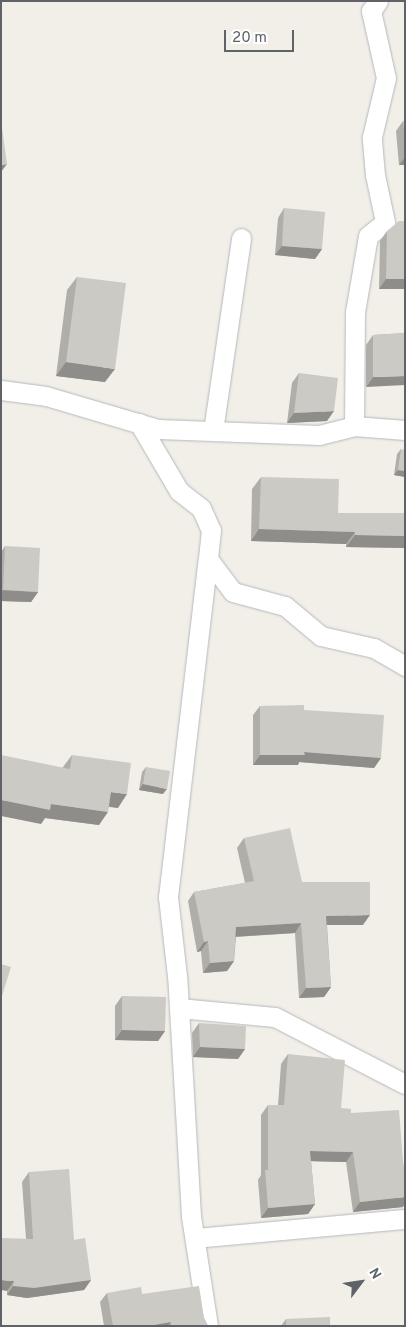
<!DOCTYPE html>
<style>
body{margin:0}
#map{position:relative;width:406px;height:1327px;overflow:hidden;background:#f1efe8;font-family:Overpass,sans-serif}
div>[style]{position:absolute}
.roads{filter:drop-shadow(0 0 1px #b5b8bc) drop-shadow(0 0 1px #b5b8bc)}
.minor>*{height:19px;margin:-9.5px;padding:0 9.5px;transform-origin:9.5px;border-radius:9.5px;background:#fff}
.wall>*{inset:0;background:#afaea9}
.shaded-wall>*{inset:0;background:#8f8d8a}
.building>*{inset:0;background:#cccac5}
span{translate:-50% -50%;white-space:nowrap;text-align:center;line-height:1.15;-webkit-text-stroke:4px #fff;paint-order:stroke}
.frame{position:absolute;inset:0;border:2px solid #5f6368;pointer-events:none}
.north{position:absolute;left:336px;top:1257px;width:50px;height:50px;-webkit-text-stroke:4px #fff;paint-order:stroke;rotate:59deg;font-size:14px;font-weight:700;line-height:20px;text-align:center;color:#5f6368}
.north::after{content:'';display:block;margin:auto;width:18px;height:22px;background:#5f6368;clip-path:polygon(50% 0,100% 100%,50% 72%,0 100%)}
.scale{position:absolute;left:224px;top:30px;width:70px;height:22px;box-sizing:border-box;border:2px solid #5f6368;border-top:0;padding-left:6px;font-size:15px;line-height:18px;white-space:nowrap;color:#5f6368;-webkit-text-stroke:4px #fff;paint-order:stroke}
</style>
<div id="map">
<div class="roads">
<div class="minor">
<div style="left:1px;top:390px;width:45px;rotate:7.6deg"></div>
<div style="left:46px;top:396px;width:117px;rotate:16.4deg"></div>
<div style="left:158px;top:429px;width:161px;rotate:2.1deg"></div>
<div style="left:319px;top:435px;width:36px;rotate:-14deg"></div>
<div style="left:354px;top:426px;width:51px;rotate:4.5deg"></div>
<div style="left:139px;top:423px;width:79px;rotate:59.5deg"></div>
<div style="left:179px;top:491px;width:28px;rotate:38deg"></div>
<div style="left:201px;top:508px;width:24px;rotate:66deg"></div>
<div style="left:211px;top:530px;width:29px;rotate:96deg"></div>
<div style="left:354px;top:426px;width:114px;rotate:-89.5deg"></div>
<div style="left:355px;top:312px;width:77px;rotate:-80.3deg"></div>
<div style="left:368px;top:236px;width:22px;rotate:-39deg"></div>
<div style="left:385px;top:222px;width:48px;rotate:-102deg"></div>
<div style="left:375px;top:175px;width:38px;rotate:-95deg"></div>
<div style="left:372px;top:137px;width:61px;rotate:-76.7deg"></div>
<div style="left:386px;top:78px;width:69px;rotate:-102.6deg"></div>
<div style="left:371px;top:11px;width:12px;rotate:-55deg"></div>
<div style="left:213px;top:431px;width:195px;rotate:-81.7deg"></div>
<div style="left:179px;top:1008px;width:96px;rotate:5.4deg"></div>
<div style="left:275px;top:1017px;width:146px;rotate:27.3deg"></div>
<div style="left:195px;top:1238px;width:211px;rotate:-5.2deg"></div>
<div style="left:208px;top:1326px;width:111px;rotate:-98.8deg"></div>
<div style="left:191px;top:1216px;width:240px;rotate:-93.3deg"></div>
<div style="left:177px;top:976px;width:80px;rotate:-96.5deg"></div>
<div style="left:168px;top:897px;width:340px;rotate:-83.3deg"></div>
<div style="left:208px;top:559px;width:41px;rotate:52.9deg"></div>
<div style="left:233px;top:592px;width:54px;rotate:15.1deg"></div>
<div style="left:285px;top:606px;width:47px;rotate:39.8deg"></div>
<div style="left:321px;top:636px;width:54px;rotate:12.8deg"></div>
<div style="left:374px;top:648px;width:36px;rotate:30deg"></div>
</div>
</div>
<div class="wall">
<div style="clip-path:polygon(403px 121px,405px 121px,405px 165px,399px 165px,396px 131px)"></div>
<div style="clip-path:polygon(284px 208px,322px 249px,315px 259px,275px 255px,278px 218px)"></div>
<div style="clip-path:polygon(405px 221px,405px 289px,379px 289px,380px 241px,387px 231px)"></div>
<div style="clip-path:polygon(77px 277px,105px 382px,56px 376px,67px 290px)"></div>
<div style="clip-path:polygon(405px 333px,366px 387px,366px 345px,373px 335px)"></div>
<div style="clip-path:polygon(299px 373px,327px 421px,287px 423px,292px 383px)"></div>
<div style="clip-path:polygon(401px 449px,405px 477px,394px 475px,397px 454px)"></div>
<div style="clip-path:polygon(261px 477px,338px 513px,405px 513px,405px 548px,346px 547px,346px 544px,251px 541px,252px 489px)"></div>
<div style="clip-path:polygon(5px 546px,38px 592px,31px 602px,1px 601px,1px 552px)"></div>
<div style="clip-path:polygon(260px 706px,304px 710px,381px 758px,374px 768px,299px 762px,298px 765px,253px 765px,253px 715px)"></div>
<div style="clip-path:polygon(72px 755px,118px 808px,109px 807px,99px 825px,45px 818px,41px 824px,63px 767px)"></div>
<div style="clip-path:polygon(146px 767px,163px 794px,139px 790px,142px 772px)"></div>
<div style="clip-path:polygon(244px 838px,302px 882px,363px 925px,327px 925px,331px 987px,324px 997px,299px 998px,295px 933px,236px 937px,234px 961px,227px 971px,203px 973px,201px 951px,197px 952px,188px 901px,194px 892px,245px 883px,237px 848px)"></div>
<div style="clip-path:polygon(122px 996px,165px 1031px,158px 1041px,115px 1040px,115px 1006px)"></div>
<div style="clip-path:polygon(199px 1023px,245px 1049px,238px 1059px,193px 1057px,192px 1033px)"></div>
<div style="clip-path:polygon(288px 1054px,341px 1108px,351px 1113px,403px 1207px,353px 1212px,346px 1162px,311px 1161px,315px 1204px,308px 1214px,261px 1218px,258px 1180px,261px 1175px,261px 1115px,268px 1105px,278px 1105px,281px 1064px)"></div>
<div style="clip-path:polygon(29px 1172px,74px 1240px,91px 1280px,84px 1290px,27px 1298px,7px 1295px,7px 1291px,26px 1239px,22px 1182px)"></div>
<div style="clip-path:polygon(107px 1293px,142px 1294px,204px 1318px,208px 1326px,104px 1326px,100px 1302px)"></div>
<div style="clip-path:polygon(286px 1319px,330px 1326px,281px 1326px)"></div>
</div>
<div class="shaded-wall">
<div style="clip-path:polygon(405px 157px,405px 165px,399px 165px)"></div>
<div style="clip-path:polygon(7px 164px,1px 172px,1px 165px)"></div>
<div style="clip-path:polygon(282px 246px,322px 249px,315px 259px,275px 255px)"></div>
<div style="clip-path:polygon(386px 279px,405px 279px,405px 289px,379px 289px)"></div>
<div style="clip-path:polygon(66px 362px,115px 369px,105px 382px,56px 376px)"></div>
<div style="clip-path:polygon(405px 376px,405px 385px,366px 387px,373px 377px)"></div>
<div style="clip-path:polygon(334px 411px,327px 421px,287px 423px,294px 413px)"></div>
<div style="clip-path:polygon(398px 470px,405px 471px,405px 477px,394px 475px)"></div>
<div style="clip-path:polygon(259px 529px,355px 532px,346px 544px,251px 541px)"></div>
<div style="clip-path:polygon(355px 535px,405px 536px,405px 548px,346px 547px)"></div>
<div style="clip-path:polygon(3px 590px,38px 592px,31px 602px,1px 601px,1px 593px)"></div>
<div style="clip-path:polygon(304px 752px,381px 758px,374px 768px,299px 762px,298px 765px,253px 765px,260px 755px)"></div>
<div style="clip-path:polygon(143px 784px,167px 789px,163px 794px,139px 790px)"></div>
<div style="clip-path:polygon(111px 792px,127px 794px,118px 808px,101px 805px)"></div>
<div style="clip-path:polygon(1px 800px,51px 804px,108px 812px,99px 825px,45px 818px,41px 824px,1px 816px)"></div>
<div style="clip-path:polygon(370px 915px,363px 925px,319px 925px,326px 916px)"></div>
<div style="clip-path:polygon(301px 923px,295px 933px,230px 937px,236px 927px)"></div>
<div style="clip-path:polygon(208px 941px,201px 951px,197px 952px,204px 942px)"></div>
<div style="clip-path:polygon(234px 961px,227px 971px,203px 973px,210px 963px)"></div>
<div style="clip-path:polygon(331px 987px,324px 997px,299px 998px,306px 988px)"></div>
<div style="clip-path:polygon(122px 1030px,165px 1031px,158px 1041px,115px 1040px)"></div>
<div style="clip-path:polygon(200px 1047px,245px 1049px,238px 1059px,193px 1057px)"></div>
<div style="clip-path:polygon(310px 1151px,353px 1152px,346px 1162px,303px 1161px)"></div>
<div style="clip-path:polygon(405px 1197px,405px 1204px,403px 1207px,353px 1212px,360px 1202px)"></div>
<div style="clip-path:polygon(315px 1204px,308px 1214px,261px 1218px,268px 1208px)"></div>
<div style="clip-path:polygon(1px 1280px,14px 1281px,7px 1291px,1px 1290px)"></div>
<div style="clip-path:polygon(91px 1280px,84px 1290px,27px 1298px,7px 1295px,13px 1286px)"></div>
<div style="clip-path:polygon(171px 1322px,168px 1326px,148px 1326px)"></div>
</div>
<div class="building">
<div style="clip-path:polygon(403px 121px,405px 121px,405px 141px)"></div>
<div style="clip-path:polygon(1px 128px,2px 128px,7px 164px,1px 165px)"></div>
<div style="clip-path:polygon(284px 208px,325px 212px,322px 249px,282px 246px)"></div>
<div style="clip-path:polygon(399px 221px,405px 221px,405px 279px,386px 279px,387px 231px)"></div>
<div style="clip-path:polygon(77px 277px,126px 283px,115px 369px,66px 362px)"></div>
<div style="clip-path:polygon(405px 333px,405px 376px,373px 377px,373px 335px)"></div>
<div style="clip-path:polygon(299px 373px,338px 378px,334px 411px,294px 413px)"></div>
<div style="clip-path:polygon(401px 449px,405px 450px,405px 471px,398px 470px)"></div>
<div style="clip-path:polygon(261px 477px,339px 479px,338px 513px,405px 513px,405px 536px,355px 535px,355px 532px,259px 529px)"></div>
<div style="clip-path:polygon(5px 546px,40px 548px,38px 592px,3px 590px)"></div>
<div style="clip-path:polygon(304px 705px,304px 710px,384px 715px,381px 758px,304px 752px,305px 755px,260px 755px,260px 706px)"></div>
<div style="clip-path:polygon(1px 755px,70px 769px,72px 755px,131px 763px,127px 794px,111px 792px,108px 812px,51px 804px,50px 810px,1px 800px)"></div>
<div style="clip-path:polygon(146px 767px,170px 771px,167px 789px,143px 784px)"></div>
<div style="clip-path:polygon(290px 828px,302px 882px,370px 882px,370px 915px,326px 916px,331px 987px,306px 988px,301px 923px,236px 927px,234px 961px,210px 963px,208px 941px,204px 942px,194px 892px,254px 881px,244px 838px)"></div>
<div style="clip-path:polygon(1px 964px,11px 967px,1px 999px)"></div>
<div style="clip-path:polygon(122px 996px,166px 997px,165px 1031px,122px 1030px)"></div>
<div style="clip-path:polygon(199px 1023px,246px 1026px,245px 1049px,200px 1047px)"></div>
<div style="clip-path:polygon(288px 1054px,345px 1060px,341px 1108px,351px 1109px,351px 1113px,399px 1110px,403px 1162px,405px 1172px,405px 1197px,360px 1202px,353px 1152px,310px 1151px,315px 1204px,268px 1208px,265px 1170px,268px 1170px,268px 1105px,284px 1105px)"></div>
<div style="clip-path:polygon(69px 1169px,74px 1240px,85px 1238px,91px 1280px,34px 1288px,13px 1286px,14px 1281px,1px 1280px,1px 1238px,33px 1239px,29px 1172px)"></div>
<div style="clip-path:polygon(199px 1286px,204px 1318px,208px 1326px,171px 1326px,171px 1322px,148px 1326px,113px 1326px,107px 1293px,141px 1287px,142px 1294px)"></div>
<div style="clip-path:polygon(330px 1317px,330px 1326px,286px 1326px,286px 1319px)"></div>
</div>
<div class="frame"></div>
<div class="north">N</div>
<div class="scale">20 m</div>
</div>
